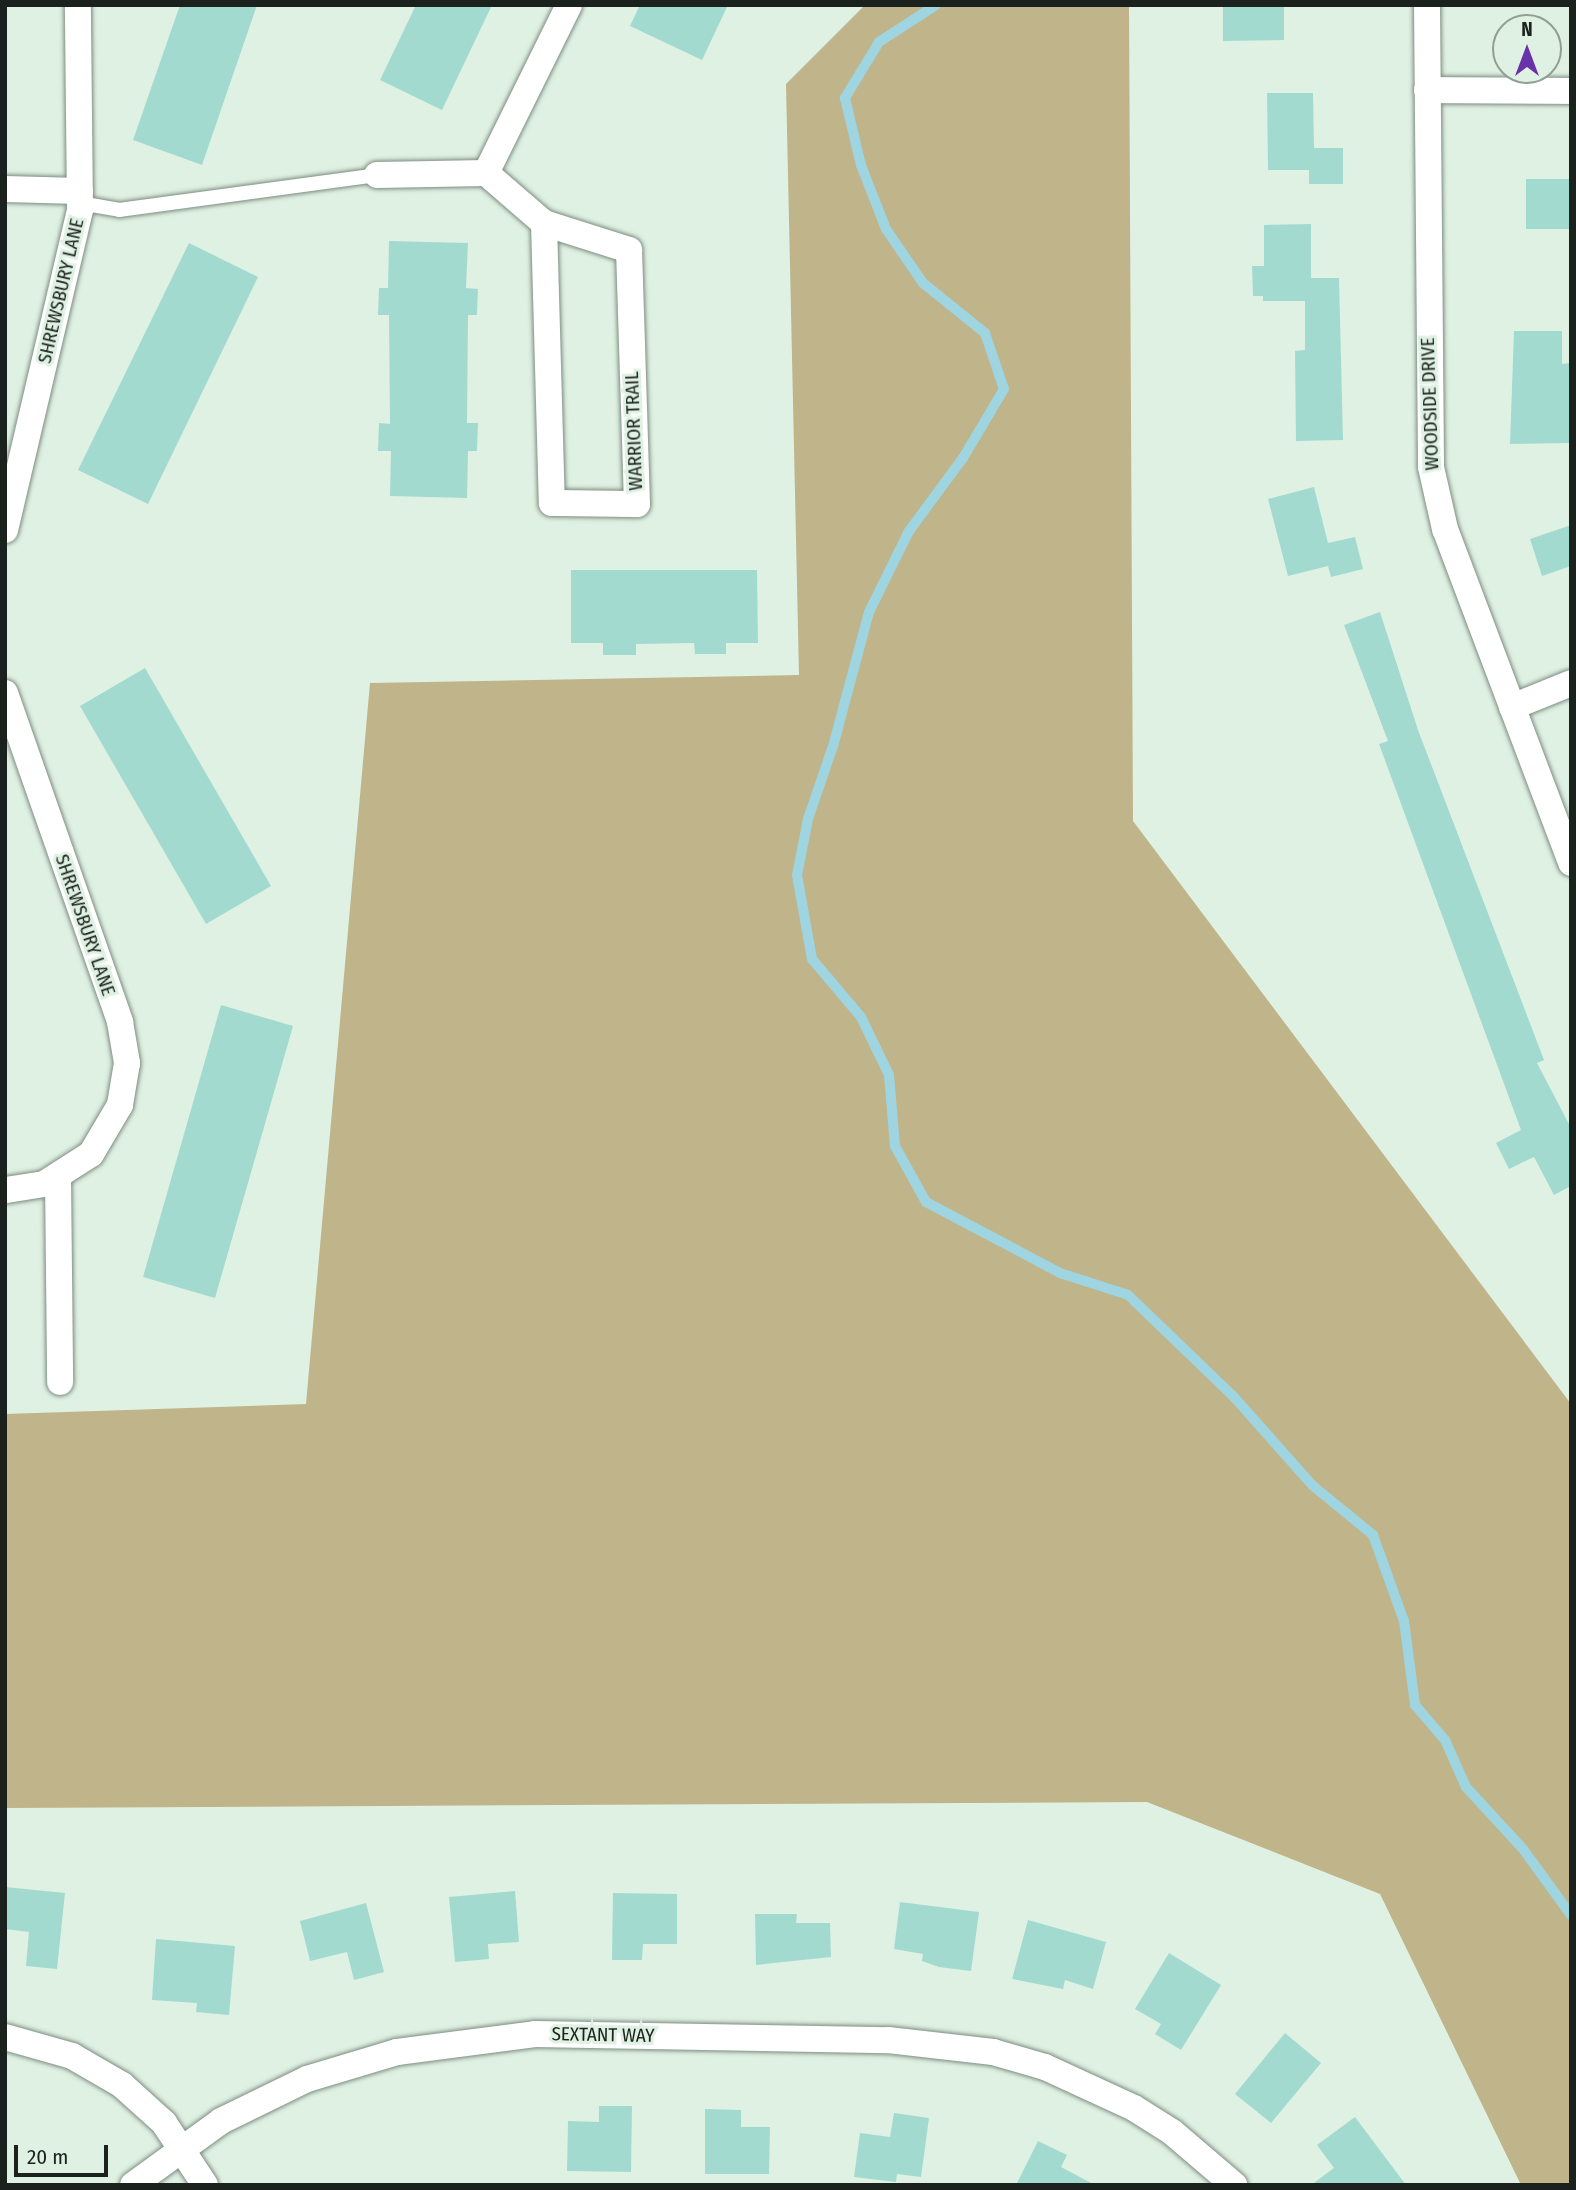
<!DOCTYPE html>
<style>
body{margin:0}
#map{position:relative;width:1576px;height:2190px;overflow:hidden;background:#dff1e3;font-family:"Fira Sans Condensed",sans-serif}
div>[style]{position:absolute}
.forest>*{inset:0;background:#c0b48a}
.stream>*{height:10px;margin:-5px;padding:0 5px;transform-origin:5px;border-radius:5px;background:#9ed5e1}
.building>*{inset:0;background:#a3dad0}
.roads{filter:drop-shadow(0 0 2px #7d8d81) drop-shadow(0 0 2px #7d8d81)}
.service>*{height:14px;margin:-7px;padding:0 7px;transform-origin:7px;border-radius:7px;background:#fff}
.minor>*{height:26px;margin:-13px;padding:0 13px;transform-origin:13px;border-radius:13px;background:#fff}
span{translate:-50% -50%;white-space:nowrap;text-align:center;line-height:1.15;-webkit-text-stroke:6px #dff1e3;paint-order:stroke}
.street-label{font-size:19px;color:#1b211c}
.frame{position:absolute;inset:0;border:7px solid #1b211c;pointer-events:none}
.north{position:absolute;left:1492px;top:14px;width:70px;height:70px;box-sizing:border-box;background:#dff1e3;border:2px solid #919e93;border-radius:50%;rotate:0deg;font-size:19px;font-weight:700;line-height:28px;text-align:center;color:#1b211c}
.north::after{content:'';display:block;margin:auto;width:24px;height:32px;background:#6832a9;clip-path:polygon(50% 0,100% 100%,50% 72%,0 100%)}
.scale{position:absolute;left:14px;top:2145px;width:94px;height:32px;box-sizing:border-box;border:4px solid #1b211c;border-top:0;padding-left:9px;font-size:21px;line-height:24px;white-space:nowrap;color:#1b211c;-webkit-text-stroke:5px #dff1e3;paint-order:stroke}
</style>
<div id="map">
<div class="forest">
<div style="clip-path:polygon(865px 5px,1129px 5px,1133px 821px,1571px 1404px,1571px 2185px,1521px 2185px,1380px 1894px,1147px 1802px,5px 1808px,5px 1414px,306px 1404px,370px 683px,799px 675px,786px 84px)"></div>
</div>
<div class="stream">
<div style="left:936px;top:5px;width:68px;rotate:147deg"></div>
<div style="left:879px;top:42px;width:66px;rotate:121.3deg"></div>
<div style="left:845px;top:98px;width:69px;rotate:76.6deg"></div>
<div style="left:861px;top:165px;width:69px;rotate:68.7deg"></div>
<div style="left:886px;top:229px;width:65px;rotate:55.6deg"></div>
<div style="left:923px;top:283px;width:80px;rotate:38.9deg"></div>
<div style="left:985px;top:333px;width:59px;rotate:71.3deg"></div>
<div style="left:1004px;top:389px;width:80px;rotate:120.7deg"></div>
<div style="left:963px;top:458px;width:91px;rotate:126.5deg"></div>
<div style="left:909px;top:531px;width:90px;rotate:116.3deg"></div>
<div style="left:869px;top:612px;width:136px;rotate:105deg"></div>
<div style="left:834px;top:743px;width:80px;rotate:108.9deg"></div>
<div style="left:808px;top:819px;width:57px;rotate:101.1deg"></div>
<div style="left:797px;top:875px;width:85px;rotate:79.9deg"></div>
<div style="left:812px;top:959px;width:76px;rotate:49.8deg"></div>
<div style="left:861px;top:1017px;width:64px;rotate:64.2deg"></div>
<div style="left:889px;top:1075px;width:71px;rotate:85.2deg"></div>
<div style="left:895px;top:1146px;width:64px;rotate:61deg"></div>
<div style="left:926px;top:1202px;width:152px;rotate:27.9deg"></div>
<div style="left:1060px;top:1273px;width:71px;rotate:17.9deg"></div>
<div style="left:1128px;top:1295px;width:147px;rotate:43.9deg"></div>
<div style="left:1234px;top:1397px;width:118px;rotate:48.4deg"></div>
<div style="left:1312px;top:1485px;width:79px;rotate:39.3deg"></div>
<div style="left:1373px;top:1535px;width:91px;rotate:70.2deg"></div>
<div style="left:1404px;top:1621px;width:85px;rotate:82.5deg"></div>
<div style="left:1415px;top:1705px;width:46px;rotate:49.4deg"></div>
<div style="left:1445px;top:1740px;width:51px;rotate:65.9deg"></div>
<div style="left:1466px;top:1787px;width:84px;rotate:47.4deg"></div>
<div style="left:1523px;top:1849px;width:82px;rotate:54deg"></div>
</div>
<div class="building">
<div style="clip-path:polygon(180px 5px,257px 5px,202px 165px,133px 140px)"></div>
<div style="clip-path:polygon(416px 5px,492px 5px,442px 110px,380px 80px)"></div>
<div style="clip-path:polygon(640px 5px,728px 5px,702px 60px,630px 26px)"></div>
<div style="clip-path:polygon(1223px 5px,1284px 5px,1284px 40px,1223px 41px)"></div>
<div style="clip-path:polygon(1267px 93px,1313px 93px,1314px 148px,1343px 148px,1343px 184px,1309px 184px,1309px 170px,1268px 170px)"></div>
<div style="clip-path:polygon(1526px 179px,1571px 179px,1571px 229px,1526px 229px)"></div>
<div style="clip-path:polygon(1311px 224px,1311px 278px,1339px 278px,1343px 440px,1296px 441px,1295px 351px,1305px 350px,1305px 301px,1263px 301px,1263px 296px,1253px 296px,1252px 266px,1264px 266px,1264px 225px)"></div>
<div style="clip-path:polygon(389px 241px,468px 243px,466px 288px,478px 289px,477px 315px,468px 315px,467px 423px,478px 423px,477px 451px,468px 451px,467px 498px,390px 496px,391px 451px,378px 451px,379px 423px,390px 424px,389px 315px,378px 315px,379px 288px,388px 288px)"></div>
<div style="clip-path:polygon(189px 243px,258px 277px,148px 504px,78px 470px)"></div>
<div style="clip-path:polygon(1514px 331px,1562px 331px,1562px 364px,1571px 363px,1571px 443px,1510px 444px)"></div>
<div style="clip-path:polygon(1314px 487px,1328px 543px,1355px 537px,1363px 569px,1331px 577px,1328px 566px,1288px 576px,1268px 499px)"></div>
<div style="clip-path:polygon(1571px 525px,1571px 566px,1542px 576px,1530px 539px)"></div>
<div style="clip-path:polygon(571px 570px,757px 570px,758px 643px,726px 643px,726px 654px,695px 654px,694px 643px,636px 644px,636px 655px,603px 655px,603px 643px,571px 643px)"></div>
<div style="clip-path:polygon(1380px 612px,1418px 730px,1544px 1060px,1537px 1063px,1571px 1128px,1571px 1186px,1554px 1195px,1534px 1157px,1509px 1169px,1496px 1143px,1521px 1130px,1379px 744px,1388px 741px,1344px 625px)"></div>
<div style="clip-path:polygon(145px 668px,271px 886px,206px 924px,80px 706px)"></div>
<div style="clip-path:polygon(221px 1005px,293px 1026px,215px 1298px,143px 1277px)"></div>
<div style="clip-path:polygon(5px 1887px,65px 1893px,57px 1969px,26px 1966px,29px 1932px,5px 1929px)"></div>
<div style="clip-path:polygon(515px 1891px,519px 1942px,488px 1944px,489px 1959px,455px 1962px,449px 1897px)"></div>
<div style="clip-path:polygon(613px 1893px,677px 1894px,677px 1944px,643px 1944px,642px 1960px,612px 1960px)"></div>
<div style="clip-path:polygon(900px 1902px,979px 1912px,971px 1971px,939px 1967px,922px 1961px,923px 1954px,894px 1949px)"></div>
<div style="clip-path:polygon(366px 1903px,384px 1972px,354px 1980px,347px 1952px,310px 1961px,300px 1921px)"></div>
<div style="clip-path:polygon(755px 1914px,797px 1914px,796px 1923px,830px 1923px,831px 1957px,756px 1965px)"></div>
<div style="clip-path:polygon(1028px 1920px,1106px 1942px,1093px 1989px,1065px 1980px,1063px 1989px,1012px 1979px)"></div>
<div style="clip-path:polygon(156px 1939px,235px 1946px,229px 2015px,196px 2012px,197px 2003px,152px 2000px)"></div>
<div style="clip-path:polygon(1169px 1953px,1221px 1985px,1181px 2050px,1155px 2034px,1161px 2024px,1135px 2009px)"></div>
<div style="clip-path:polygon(1285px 2033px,1321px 2063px,1271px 2123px,1235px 2094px)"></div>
<div style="clip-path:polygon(599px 2106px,632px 2106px,631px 2172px,567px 2171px,568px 2121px,599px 2122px)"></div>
<div style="clip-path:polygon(705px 2109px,741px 2110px,741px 2127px,770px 2127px,769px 2174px,705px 2174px)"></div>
<div style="clip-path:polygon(894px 2113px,929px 2118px,921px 2177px,897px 2174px,896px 2182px,854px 2177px,860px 2133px,890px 2137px)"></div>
<div style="clip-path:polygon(1355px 2117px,1406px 2185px,1311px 2185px,1334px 2168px,1317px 2145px)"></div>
<div style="clip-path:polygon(1038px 2141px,1067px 2155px,1061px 2167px,1095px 2185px,1016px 2185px)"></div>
</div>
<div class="roads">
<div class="service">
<div style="left:80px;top:203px;width:40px;rotate:10deg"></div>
<div style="left:119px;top:210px;width:260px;rotate:-7.7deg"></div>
</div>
<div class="minor">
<div style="left:1427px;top:5px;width:462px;rotate:89.5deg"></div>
<div style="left:1431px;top:467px;width:64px;rotate:77.3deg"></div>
<div style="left:1445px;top:529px;width:357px;rotate:69.3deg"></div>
<div style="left:1427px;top:90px;width:144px;rotate:0.4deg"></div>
<div style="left:486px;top:173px;width:187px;rotate:-63.7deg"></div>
<div style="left:377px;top:175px;width:109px;rotate:-1.1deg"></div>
<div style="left:486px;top:173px;width:77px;rotate:40.8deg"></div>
<div style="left:544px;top:223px;width:280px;rotate:88.4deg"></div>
<div style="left:552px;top:503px;width:85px;rotate:0.7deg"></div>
<div style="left:637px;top:504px;width:254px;rotate:-91.8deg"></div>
<div style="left:629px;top:250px;width:89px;rotate:-162.4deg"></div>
<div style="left:5px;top:189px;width:75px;rotate:1.5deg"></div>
<div style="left:5px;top:530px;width:329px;rotate:-76.8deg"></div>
<div style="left:80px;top:210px;width:205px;rotate:-90.6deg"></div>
<div style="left:5px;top:693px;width:349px;rotate:70.7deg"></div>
<div style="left:120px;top:1022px;width:42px;rotate:80.3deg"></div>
<div style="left:127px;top:1063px;width:43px;rotate:99.5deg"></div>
<div style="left:120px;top:1105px;width:57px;rotate:120.6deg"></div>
<div style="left:91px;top:1154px;width:56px;rotate:147.4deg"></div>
<div style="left:44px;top:1184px;width:39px;rotate:171deg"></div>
<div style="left:1512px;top:707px;width:64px;rotate:-22.1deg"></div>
<div style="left:58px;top:1177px;width:205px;rotate:89.4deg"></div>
<div style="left:5px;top:2037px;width:70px;rotate:15.8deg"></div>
<div style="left:72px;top:2056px;width:58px;rotate:30.1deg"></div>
<div style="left:122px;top:2085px;width:57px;rotate:42.1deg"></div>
<div style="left:164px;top:2123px;width:74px;rotate:56.5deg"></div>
<div style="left:133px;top:2185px;width:109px;rotate:-36deg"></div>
<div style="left:221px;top:2121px;width:96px;rotate:-26deg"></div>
<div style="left:307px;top:2079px;width:94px;rotate:-16.7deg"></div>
<div style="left:397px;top:2052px;width:139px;rotate:-7.4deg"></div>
<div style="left:535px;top:2034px;width:353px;rotate:1deg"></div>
<div style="left:888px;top:2040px;width:106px;rotate:6.5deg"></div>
<div style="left:993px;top:2052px;width:54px;rotate:16.1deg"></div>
<div style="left:1045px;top:2067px;width:98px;rotate:24.7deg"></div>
<div style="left:1134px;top:2108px;width:45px;rotate:32.3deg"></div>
<div style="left:1172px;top:2132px;width:82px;rotate:40.5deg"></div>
</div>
</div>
<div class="street-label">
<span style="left:61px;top:291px;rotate:-77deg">SHREWSBURY LANE</span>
<span style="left:1430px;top:404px;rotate:-92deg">WOODSIDE DRIVE</span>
<span style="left:634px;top:431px;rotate:-92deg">WARRIOR TRAIL</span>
<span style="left:85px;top:925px;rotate:71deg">SHREWSBURY LANE</span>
<span style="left:603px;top:2035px;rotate:1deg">SEXTANT WAY</span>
</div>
<div class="frame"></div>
<div class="north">N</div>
<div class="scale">20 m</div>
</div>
